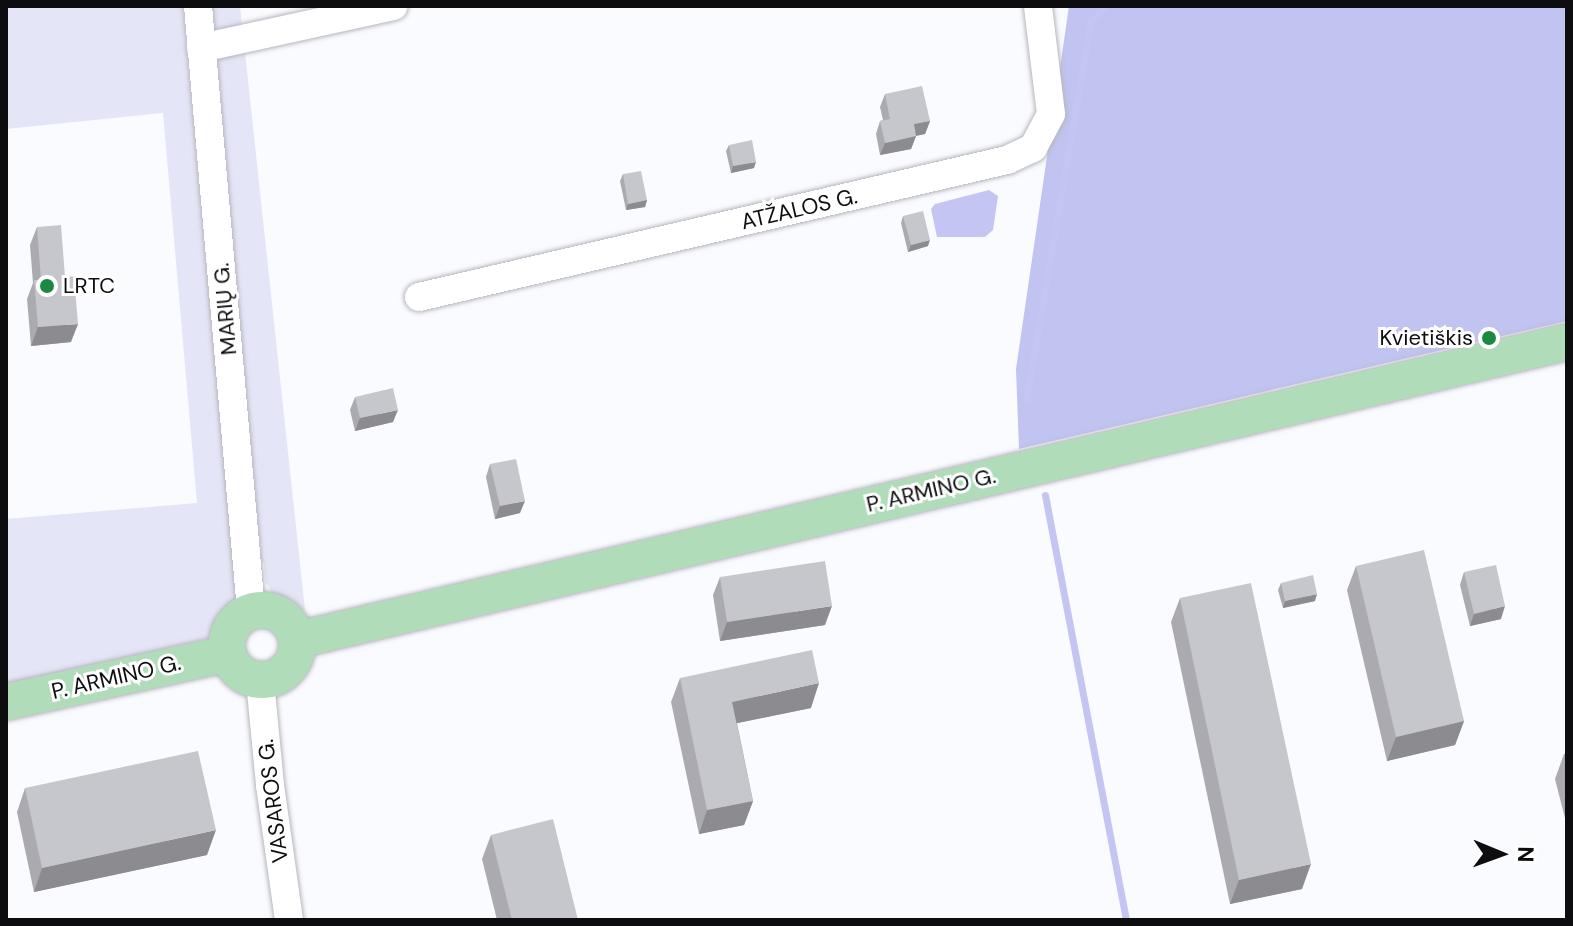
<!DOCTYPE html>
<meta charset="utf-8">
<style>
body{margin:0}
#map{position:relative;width:1573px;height:926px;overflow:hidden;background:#fafbff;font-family:"DM Sans",sans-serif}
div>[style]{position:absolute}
.green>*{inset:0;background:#e5e5f8}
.forest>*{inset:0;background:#c1c3f0}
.water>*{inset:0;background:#c4c5f3}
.stream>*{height:7px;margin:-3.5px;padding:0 3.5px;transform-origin:3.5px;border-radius:3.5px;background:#c4c5f3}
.roads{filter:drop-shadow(0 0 2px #b6b6bd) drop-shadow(0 0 2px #b6b6bd)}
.minor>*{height:28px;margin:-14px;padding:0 14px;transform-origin:14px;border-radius:14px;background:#fff}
.major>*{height:36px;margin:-18px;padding:0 18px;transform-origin:18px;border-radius:18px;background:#b0dcb9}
.major>.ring{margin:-18px;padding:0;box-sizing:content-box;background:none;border:36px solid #b0dcb9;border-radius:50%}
.wall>*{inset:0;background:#aaaab0}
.shaded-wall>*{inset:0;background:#8b8b90}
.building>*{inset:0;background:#c6c6cd}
.dots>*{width:22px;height:22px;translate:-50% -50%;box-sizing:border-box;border:4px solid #fff;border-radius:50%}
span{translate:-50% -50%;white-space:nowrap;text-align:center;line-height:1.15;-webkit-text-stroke:6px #fff;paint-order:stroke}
.street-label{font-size:22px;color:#0d0d10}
.poi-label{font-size:22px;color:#0d0d10}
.left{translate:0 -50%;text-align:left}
.right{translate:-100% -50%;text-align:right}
.frame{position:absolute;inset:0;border:8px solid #0d0d10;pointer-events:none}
.north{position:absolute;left:1461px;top:814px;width:80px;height:80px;-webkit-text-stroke:6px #fff;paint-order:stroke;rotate:91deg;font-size:22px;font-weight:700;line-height:32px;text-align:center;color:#0d0d10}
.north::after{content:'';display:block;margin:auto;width:28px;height:36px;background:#0d0d10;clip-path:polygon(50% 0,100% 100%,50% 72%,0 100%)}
</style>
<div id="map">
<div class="green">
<div style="clip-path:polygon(6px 6px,183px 6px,237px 600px,236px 614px,227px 628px,211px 638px,6px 686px,6px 519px,197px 503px,163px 113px,6px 129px)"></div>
<div style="clip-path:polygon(210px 6px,240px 6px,305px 610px,277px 602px,265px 581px,264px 563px,259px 562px)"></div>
</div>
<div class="forest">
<div style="clip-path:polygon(1069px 6px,1567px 6px,1567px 321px,1019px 449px,1016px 369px)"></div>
</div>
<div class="water">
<div style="clip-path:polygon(989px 190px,998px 196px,993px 230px,985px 237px,937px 237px,931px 209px,935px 204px)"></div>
</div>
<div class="stream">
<div style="left:1026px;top:400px;width:385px;rotate:-80.3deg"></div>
<div style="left:1091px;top:21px;width:21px;rotate:-47deg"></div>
<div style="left:1045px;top:495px;width:433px;rotate:79.2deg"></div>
</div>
<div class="roads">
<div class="minor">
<div style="left:198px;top:6px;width:607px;rotate:84.99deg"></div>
<div style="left:201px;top:48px;width:197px;rotate:-12.3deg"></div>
<div style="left:419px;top:297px;width:604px;rotate:-13.12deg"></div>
<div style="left:1007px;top:160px;width:29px;rotate:-25deg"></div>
<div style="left:1033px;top:148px;width:38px;rotate:-62deg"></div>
<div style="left:1051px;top:114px;width:109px;rotate:-96.9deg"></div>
<div style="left:260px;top:681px;width:104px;rotate:84.5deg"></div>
<div style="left:270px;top:785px;width:136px;rotate:82deg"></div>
</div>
<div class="major">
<div class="ring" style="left:227px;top:610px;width:34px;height:34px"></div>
<div style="left:297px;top:640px;width:1304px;rotate:-13.21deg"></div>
<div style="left:6px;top:702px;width:226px;rotate:-12.3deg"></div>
</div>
</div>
<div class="wall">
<div style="clip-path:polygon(885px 94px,930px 121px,925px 134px,916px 136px,911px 149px,880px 155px,876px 134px,880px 121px,883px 120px,880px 107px)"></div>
<div style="clip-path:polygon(729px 145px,754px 168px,731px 173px,726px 151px)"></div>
<div style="clip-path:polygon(623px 174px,647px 200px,645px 207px,626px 210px,620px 181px)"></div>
<div style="clip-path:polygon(903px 216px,928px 246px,908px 252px,901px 223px)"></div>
<div style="clip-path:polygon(37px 227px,71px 342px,31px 346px,27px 299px,33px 283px,30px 245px)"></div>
<div style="clip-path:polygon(355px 397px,393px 422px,355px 431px,350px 410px)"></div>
<div style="clip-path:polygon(490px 464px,520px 513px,495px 519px,486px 477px)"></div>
<div style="clip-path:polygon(1356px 566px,1464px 721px,1455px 745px,1387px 761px,1347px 590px)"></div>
<div style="clip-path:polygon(1464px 572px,1501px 619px,1470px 626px,1460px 585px)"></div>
<div style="clip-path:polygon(720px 577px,825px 625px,720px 641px,713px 595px)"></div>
<div style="clip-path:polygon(1281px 583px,1315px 601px,1283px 608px,1278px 590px)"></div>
<div style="clip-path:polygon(1180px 598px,1302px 889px,1230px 904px,1171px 622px)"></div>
<div style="clip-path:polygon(680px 678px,811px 708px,737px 723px,753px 801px,744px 825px,699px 834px,671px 702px)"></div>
<div style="clip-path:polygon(1564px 754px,1567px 754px,1567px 826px,1555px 779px)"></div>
<div style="clip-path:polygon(25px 788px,207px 855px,34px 892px,17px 812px)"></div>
<div style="clip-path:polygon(491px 835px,578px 920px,497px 920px,482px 859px)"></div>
</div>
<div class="shaded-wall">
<div style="clip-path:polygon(930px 121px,925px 134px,909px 137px,914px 124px)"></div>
<div style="clip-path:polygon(916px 136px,911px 149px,880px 155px,885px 143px)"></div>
<div style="clip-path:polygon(756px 162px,754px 168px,731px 173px,733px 166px)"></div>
<div style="clip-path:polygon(647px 200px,645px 207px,626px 210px,628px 204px)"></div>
<div style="clip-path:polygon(930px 240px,928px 246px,908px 252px,911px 245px)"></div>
<div style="clip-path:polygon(78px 324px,71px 342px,31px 346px,38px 327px)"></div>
<div style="clip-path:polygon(398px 410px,393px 422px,355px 431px,360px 418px)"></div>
<div style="clip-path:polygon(525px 501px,520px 513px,495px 519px,500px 506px)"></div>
<div style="clip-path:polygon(1317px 594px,1315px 601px,1283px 608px,1285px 601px)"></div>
<div style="clip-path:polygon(832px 606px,825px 625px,720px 641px,727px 622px)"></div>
<div style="clip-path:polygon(1505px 606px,1501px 619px,1470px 626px,1474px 614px)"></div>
<div style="clip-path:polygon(819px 683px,811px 708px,723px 726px,732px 702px)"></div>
<div style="clip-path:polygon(1464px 721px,1455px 745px,1387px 761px,1396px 737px)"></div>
<div style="clip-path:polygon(753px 801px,744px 825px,699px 834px,707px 810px)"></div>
<div style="clip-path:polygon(216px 830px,207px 855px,34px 892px,42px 868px)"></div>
<div style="clip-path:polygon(1311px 864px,1302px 889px,1230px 904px,1239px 880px)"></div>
</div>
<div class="building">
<div style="clip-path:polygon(922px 86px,930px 121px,914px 124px,916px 136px,885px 143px,880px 121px,890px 119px,885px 94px)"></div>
<div style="clip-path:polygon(752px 140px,756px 162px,733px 166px,729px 145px)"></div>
<div style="clip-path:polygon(641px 171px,647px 200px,628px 204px,623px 174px)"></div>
<div style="clip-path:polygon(923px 211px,930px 240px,911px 245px,903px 216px)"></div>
<div style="clip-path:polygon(61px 225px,65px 277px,74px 276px,78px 324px,38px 327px,34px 280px,41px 280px,37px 227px)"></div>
<div style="clip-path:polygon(393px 388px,398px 410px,360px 418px,355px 397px)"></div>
<div style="clip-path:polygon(516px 459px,525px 501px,500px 506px,490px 464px)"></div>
<div style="clip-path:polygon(1424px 550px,1464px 721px,1396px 737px,1356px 566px)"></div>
<div style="clip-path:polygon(825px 561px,832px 606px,727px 622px,720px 577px)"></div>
<div style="clip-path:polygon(1496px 565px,1505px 606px,1474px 614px,1464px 572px)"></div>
<div style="clip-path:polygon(1313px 575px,1317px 594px,1285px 601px,1281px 583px)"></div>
<div style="clip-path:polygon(1251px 583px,1311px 864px,1239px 880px,1180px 598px)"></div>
<div style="clip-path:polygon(812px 650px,819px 683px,732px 702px,753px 801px,707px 810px,680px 678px)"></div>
<div style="clip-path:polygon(198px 751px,216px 830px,42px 868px,25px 788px)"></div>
<div style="clip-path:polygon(553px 819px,578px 920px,512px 920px,491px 835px)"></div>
</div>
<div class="dots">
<div style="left:47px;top:286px;background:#1a8a43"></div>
<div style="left:1489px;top:338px;background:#1a8a43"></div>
</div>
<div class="street-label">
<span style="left:799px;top:209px;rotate:-13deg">ATŽALOS G.</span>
<span style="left:225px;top:309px;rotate:-95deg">MARIŲ G.</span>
<span style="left:931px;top:490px;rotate:-13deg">P. ARMINO G.</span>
<span style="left:116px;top:677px;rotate:-13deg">P. ARMINO G.</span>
<span style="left:273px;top:801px;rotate:-97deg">VASAROS G.</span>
</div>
<div class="poi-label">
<span class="left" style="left:63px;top:286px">LRTC</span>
<span class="right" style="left:1473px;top:338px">Kvietiškis</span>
</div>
<div class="frame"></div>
<div class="north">N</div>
</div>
